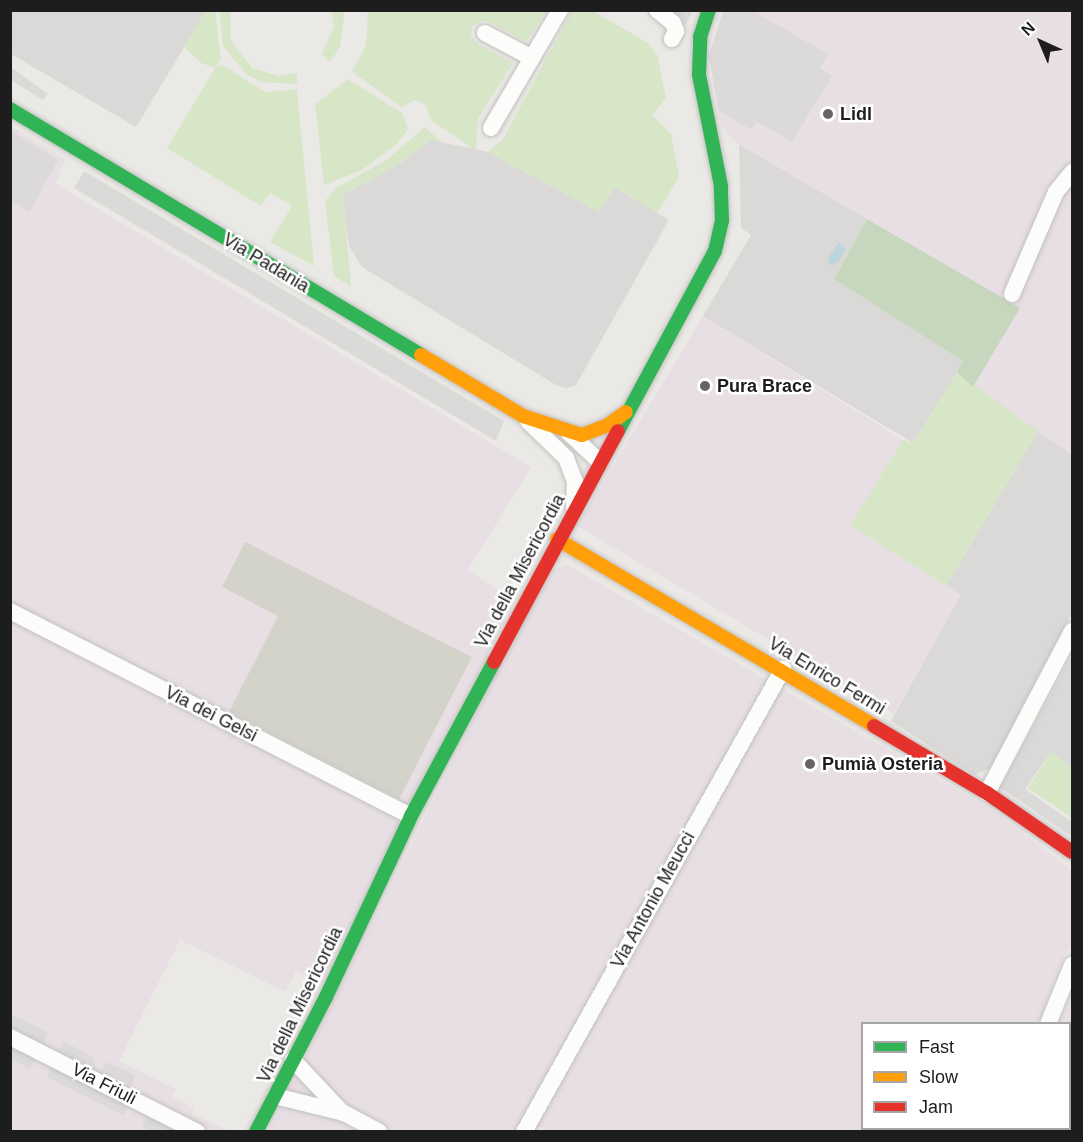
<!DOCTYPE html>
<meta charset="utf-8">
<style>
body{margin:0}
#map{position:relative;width:1083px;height:1142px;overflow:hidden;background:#ebe9e6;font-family:Arial,sans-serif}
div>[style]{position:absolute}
.residential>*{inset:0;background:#dad9d7}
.industrial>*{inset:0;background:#e8dfe4}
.construction>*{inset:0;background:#d4d3c9}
.grass>*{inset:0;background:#d8e6c8}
.forest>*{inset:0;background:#c7d7be}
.parking>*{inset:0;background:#dbdad9}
.water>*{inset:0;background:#bdd5dc}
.roads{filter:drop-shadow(0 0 2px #c2c1c0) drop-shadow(0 0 2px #c2c1c0)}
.street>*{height:16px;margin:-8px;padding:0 8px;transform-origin:8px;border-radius:8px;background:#fcfcfb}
.fast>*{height:14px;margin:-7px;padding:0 7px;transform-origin:7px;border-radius:7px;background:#30b455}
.slow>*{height:14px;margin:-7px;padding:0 7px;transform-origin:7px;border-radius:7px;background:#ff9f0a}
.jam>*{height:14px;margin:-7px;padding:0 7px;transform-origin:7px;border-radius:7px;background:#e5322d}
.dots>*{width:16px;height:16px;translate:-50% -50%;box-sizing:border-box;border:3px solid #fff;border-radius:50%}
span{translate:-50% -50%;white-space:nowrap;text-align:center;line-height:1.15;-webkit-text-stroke:5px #fff;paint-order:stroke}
.poi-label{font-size:18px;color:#1d1d1d;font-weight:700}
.left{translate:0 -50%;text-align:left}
.street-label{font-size:18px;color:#1d1d1d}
.frame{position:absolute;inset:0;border:12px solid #1d1d1d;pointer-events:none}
.legend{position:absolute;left:861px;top:1022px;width:210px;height:108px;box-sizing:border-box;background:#fff;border:2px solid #a5a5a5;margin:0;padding:8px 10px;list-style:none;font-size:18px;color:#1d1d1d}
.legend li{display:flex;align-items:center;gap:12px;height:30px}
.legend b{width:30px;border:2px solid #a5a5a5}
.north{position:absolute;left:1011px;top:12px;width:60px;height:60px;-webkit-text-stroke:4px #fff;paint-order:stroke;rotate:316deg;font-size:16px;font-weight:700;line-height:24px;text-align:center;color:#1d1d1d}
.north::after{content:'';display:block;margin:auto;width:21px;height:27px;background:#1d1d1d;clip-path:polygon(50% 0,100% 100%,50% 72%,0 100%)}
</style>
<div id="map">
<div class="residential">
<div style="clip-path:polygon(11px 11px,206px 11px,136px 127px,11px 54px)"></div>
<div style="clip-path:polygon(663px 11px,693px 11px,686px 25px)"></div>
<div style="clip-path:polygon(431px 140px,488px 152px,599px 212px,615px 187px,669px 220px,576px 385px,566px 388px,556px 385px,362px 267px,349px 246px,342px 195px,399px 164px)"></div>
<div style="clip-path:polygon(739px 144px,867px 219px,834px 279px,964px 361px,913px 443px,703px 316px,751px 235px,741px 228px)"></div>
<div style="clip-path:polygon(1038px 431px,1072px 455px,1072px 613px,990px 768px,975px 775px,891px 721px,960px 596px,946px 586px)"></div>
<div style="clip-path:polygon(1072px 655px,1072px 767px,1051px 752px,1018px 799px,1000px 788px)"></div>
</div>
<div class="industrial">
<div style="clip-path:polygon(723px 11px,1072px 11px,1072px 455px,973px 387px,1019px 308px,731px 139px,720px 123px,709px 56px)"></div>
<div style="clip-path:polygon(10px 125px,65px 159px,56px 184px,531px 467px,468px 570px,514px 602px,322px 984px,296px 971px,286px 992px,180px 940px,119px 1061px,176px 1089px,172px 1097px,194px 1109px,192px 1114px,229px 1131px,11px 1131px)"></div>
<div style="clip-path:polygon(703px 316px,903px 440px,850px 525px,961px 595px,894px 714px,577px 526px)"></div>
<div style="clip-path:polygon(566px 564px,994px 811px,1072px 871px,1072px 944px,1063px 958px,1038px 1023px,862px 1024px,862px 1128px,997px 1129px,996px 1131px,549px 1132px,539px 1126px,536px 1132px,269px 1132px,547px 572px)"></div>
<div style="clip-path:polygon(1072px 994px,1072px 1131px,1017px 1131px,1070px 1128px,1070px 1024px,1061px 1023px)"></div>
</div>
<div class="construction">
<div style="clip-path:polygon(245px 542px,472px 657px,399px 799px,229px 712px,278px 616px,222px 587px)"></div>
</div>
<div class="grass">
<div style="clip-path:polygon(206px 10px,215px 11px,221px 59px,216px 67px,223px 65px,265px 92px,297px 89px,314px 266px,270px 242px,292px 206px,270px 193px,261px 206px,167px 148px,215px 68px,201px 63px,184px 47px)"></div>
<div style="clip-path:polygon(220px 11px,230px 11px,231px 41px,252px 68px,279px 76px,297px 73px,297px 84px,261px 82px,246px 74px,223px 46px)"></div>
<div style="clip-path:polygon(331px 11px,343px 11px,344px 18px,340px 47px,330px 62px,322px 54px,334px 27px)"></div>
<div style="clip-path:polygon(368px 11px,368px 10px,547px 11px,526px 42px,490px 22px,481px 21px,472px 26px,471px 36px,478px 44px,513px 63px,478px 119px,476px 151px,431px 120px,425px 104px,415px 100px,402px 107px,352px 72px,366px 45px)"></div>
<div style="clip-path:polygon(572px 11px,593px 11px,648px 43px,657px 55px,666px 98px,652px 115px,671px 134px,679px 177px,657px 213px,615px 187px,599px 212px,488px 152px,503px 139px)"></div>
<div style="clip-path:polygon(348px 79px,402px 113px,408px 129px,397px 144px,362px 170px,324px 185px,315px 104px)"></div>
<div style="clip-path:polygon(425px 127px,443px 143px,431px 140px,399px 164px,343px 195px,351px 287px,334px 276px,325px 201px,336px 188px,386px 160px)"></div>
<div style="clip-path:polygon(957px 372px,1038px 431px,946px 586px,850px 525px,903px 440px,913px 443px)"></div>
<div style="clip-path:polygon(1051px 752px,1072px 767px,1072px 818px,1028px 788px)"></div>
</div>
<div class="forest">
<div style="clip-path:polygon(867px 219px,1020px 308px,973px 387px,957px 372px,963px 361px,834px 279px)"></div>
</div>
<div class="parking">
<div style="clip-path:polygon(723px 11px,753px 11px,828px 54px,820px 68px,832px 76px,792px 142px,757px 122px,752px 130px,719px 111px,709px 56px)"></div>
<div style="clip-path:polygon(11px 67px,48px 94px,43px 100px,11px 80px)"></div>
<div style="clip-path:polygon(11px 131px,58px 160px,30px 212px,11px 200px)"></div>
<div style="clip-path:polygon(84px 171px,504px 421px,496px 441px,74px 188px)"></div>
<div style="clip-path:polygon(1025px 789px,1072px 822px,1072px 837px,1018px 799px)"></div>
<div style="clip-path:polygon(10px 1014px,48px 1032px,44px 1044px,11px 1026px)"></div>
<div style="clip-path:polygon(63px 1041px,95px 1058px,95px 1070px,59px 1051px)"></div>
<div style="clip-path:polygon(10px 1046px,35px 1059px,30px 1069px,11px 1059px)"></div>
<div style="clip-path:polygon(105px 1062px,135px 1075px,132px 1085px,101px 1072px)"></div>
<div style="clip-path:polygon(51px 1066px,128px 1107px,124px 1116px,47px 1077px)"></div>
<div style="clip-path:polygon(146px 1116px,178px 1131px,151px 1131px,142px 1127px)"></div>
</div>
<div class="water">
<div style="clip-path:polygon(839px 242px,846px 249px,838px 262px,830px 265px,828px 258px)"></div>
</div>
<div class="roads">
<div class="street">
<div style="left:657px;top:10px;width:21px;rotate:39deg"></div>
<div style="left:673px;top:23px;width:9px;rotate:69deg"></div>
<div style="left:676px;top:31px;width:9px;rotate:117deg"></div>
<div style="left:485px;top:33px;width:53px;rotate:28deg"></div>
<div style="left:491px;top:128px;width:137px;rotate:-59.7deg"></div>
<div style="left:1012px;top:294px;width:111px;rotate:-66.7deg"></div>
<div style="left:1056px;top:192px;width:26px;rotate:-51deg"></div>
<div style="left:528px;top:421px;width:53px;rotate:44.2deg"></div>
<div style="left:566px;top:458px;width:25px;rotate:69deg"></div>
<div style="left:575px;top:481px;width:26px;rotate:92deg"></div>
<div style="left:568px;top:432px;width:44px;rotate:43.2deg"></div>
<div style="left:10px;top:611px;width:450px;rotate:27.1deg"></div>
<div style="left:987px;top:793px;width:183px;rotate:-62.3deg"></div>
<div style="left:1048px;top:1024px;width:64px;rotate:-67.9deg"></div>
<div style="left:10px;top:1037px;width:210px;rotate:26.9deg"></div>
<div style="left:293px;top:1060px;width:73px;rotate:46.7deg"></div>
<div style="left:275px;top:1096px;width:71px;rotate:13.8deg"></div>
<div style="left:344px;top:1113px;width:40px;rotate:28deg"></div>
<div style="left:524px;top:1132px;width:531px;rotate:-60.78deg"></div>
<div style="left:1004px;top:1132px;width:4px;rotate:-76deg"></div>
</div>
<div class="fast">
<div style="left:10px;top:109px;width:479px;rotate:30.9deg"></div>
<div style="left:618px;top:431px;width:204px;rotate:-61.7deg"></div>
<div style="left:715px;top:251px;width:31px;rotate:-77deg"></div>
<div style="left:722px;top:221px;width:35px;rotate:-92deg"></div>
<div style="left:721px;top:186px;width:113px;rotate:-101.2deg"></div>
<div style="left:699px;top:75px;width:38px;rotate:-88deg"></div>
<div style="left:700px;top:37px;width:28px;rotate:-72deg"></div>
<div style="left:256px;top:1132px;width:152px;rotate:-62.6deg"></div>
<div style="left:326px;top:997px;width:200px;rotate:-64.8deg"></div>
<div style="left:411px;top:816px;width:175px;rotate:-61.7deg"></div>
</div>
<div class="slow">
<div style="left:421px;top:355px;width:119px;rotate:30.9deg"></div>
<div style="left:523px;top:416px;width:62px;rotate:17.9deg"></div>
<div style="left:582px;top:435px;width:28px;rotate:-21deg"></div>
<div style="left:608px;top:425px;width:22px;rotate:-36deg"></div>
<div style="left:557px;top:539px;width:368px;rotate:30.5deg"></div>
</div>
<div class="jam">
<div style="left:494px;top:662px;width:262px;rotate:-61.8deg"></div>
<div style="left:874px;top:726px;width:131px;rotate:30.7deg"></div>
<div style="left:987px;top:793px;width:103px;rotate:34.8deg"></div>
</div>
</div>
<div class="dots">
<div style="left:828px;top:114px;background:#656463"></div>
<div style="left:705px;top:386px;background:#656463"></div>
<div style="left:810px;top:764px;background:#656463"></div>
</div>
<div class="poi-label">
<span class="left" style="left:840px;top:114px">Lidl</span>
<span class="left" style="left:717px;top:386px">Pura Brace</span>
<span class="left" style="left:822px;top:764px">Pumià Osteria</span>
</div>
<div class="street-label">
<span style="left:266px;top:263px;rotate:31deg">Via Padania</span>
<span style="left:520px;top:571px;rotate:-62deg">Via della Misericordia</span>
<span style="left:827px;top:676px;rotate:31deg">Via Enrico Fermi</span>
<span style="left:211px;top:714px;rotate:27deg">Via dei Gelsi</span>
<span style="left:653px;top:900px;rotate:-61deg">Via Antonio Meucci</span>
<span style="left:300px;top:1005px;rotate:-64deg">Via della Misericordia</span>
<span style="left:104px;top:1084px;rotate:27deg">Via Friuli</span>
</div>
<div class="frame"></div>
<ul class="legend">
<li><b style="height:8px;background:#30b455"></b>Fast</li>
<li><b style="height:8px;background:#ff9f0a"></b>Slow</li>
<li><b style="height:8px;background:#e5322d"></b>Jam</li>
</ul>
<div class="north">N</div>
</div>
